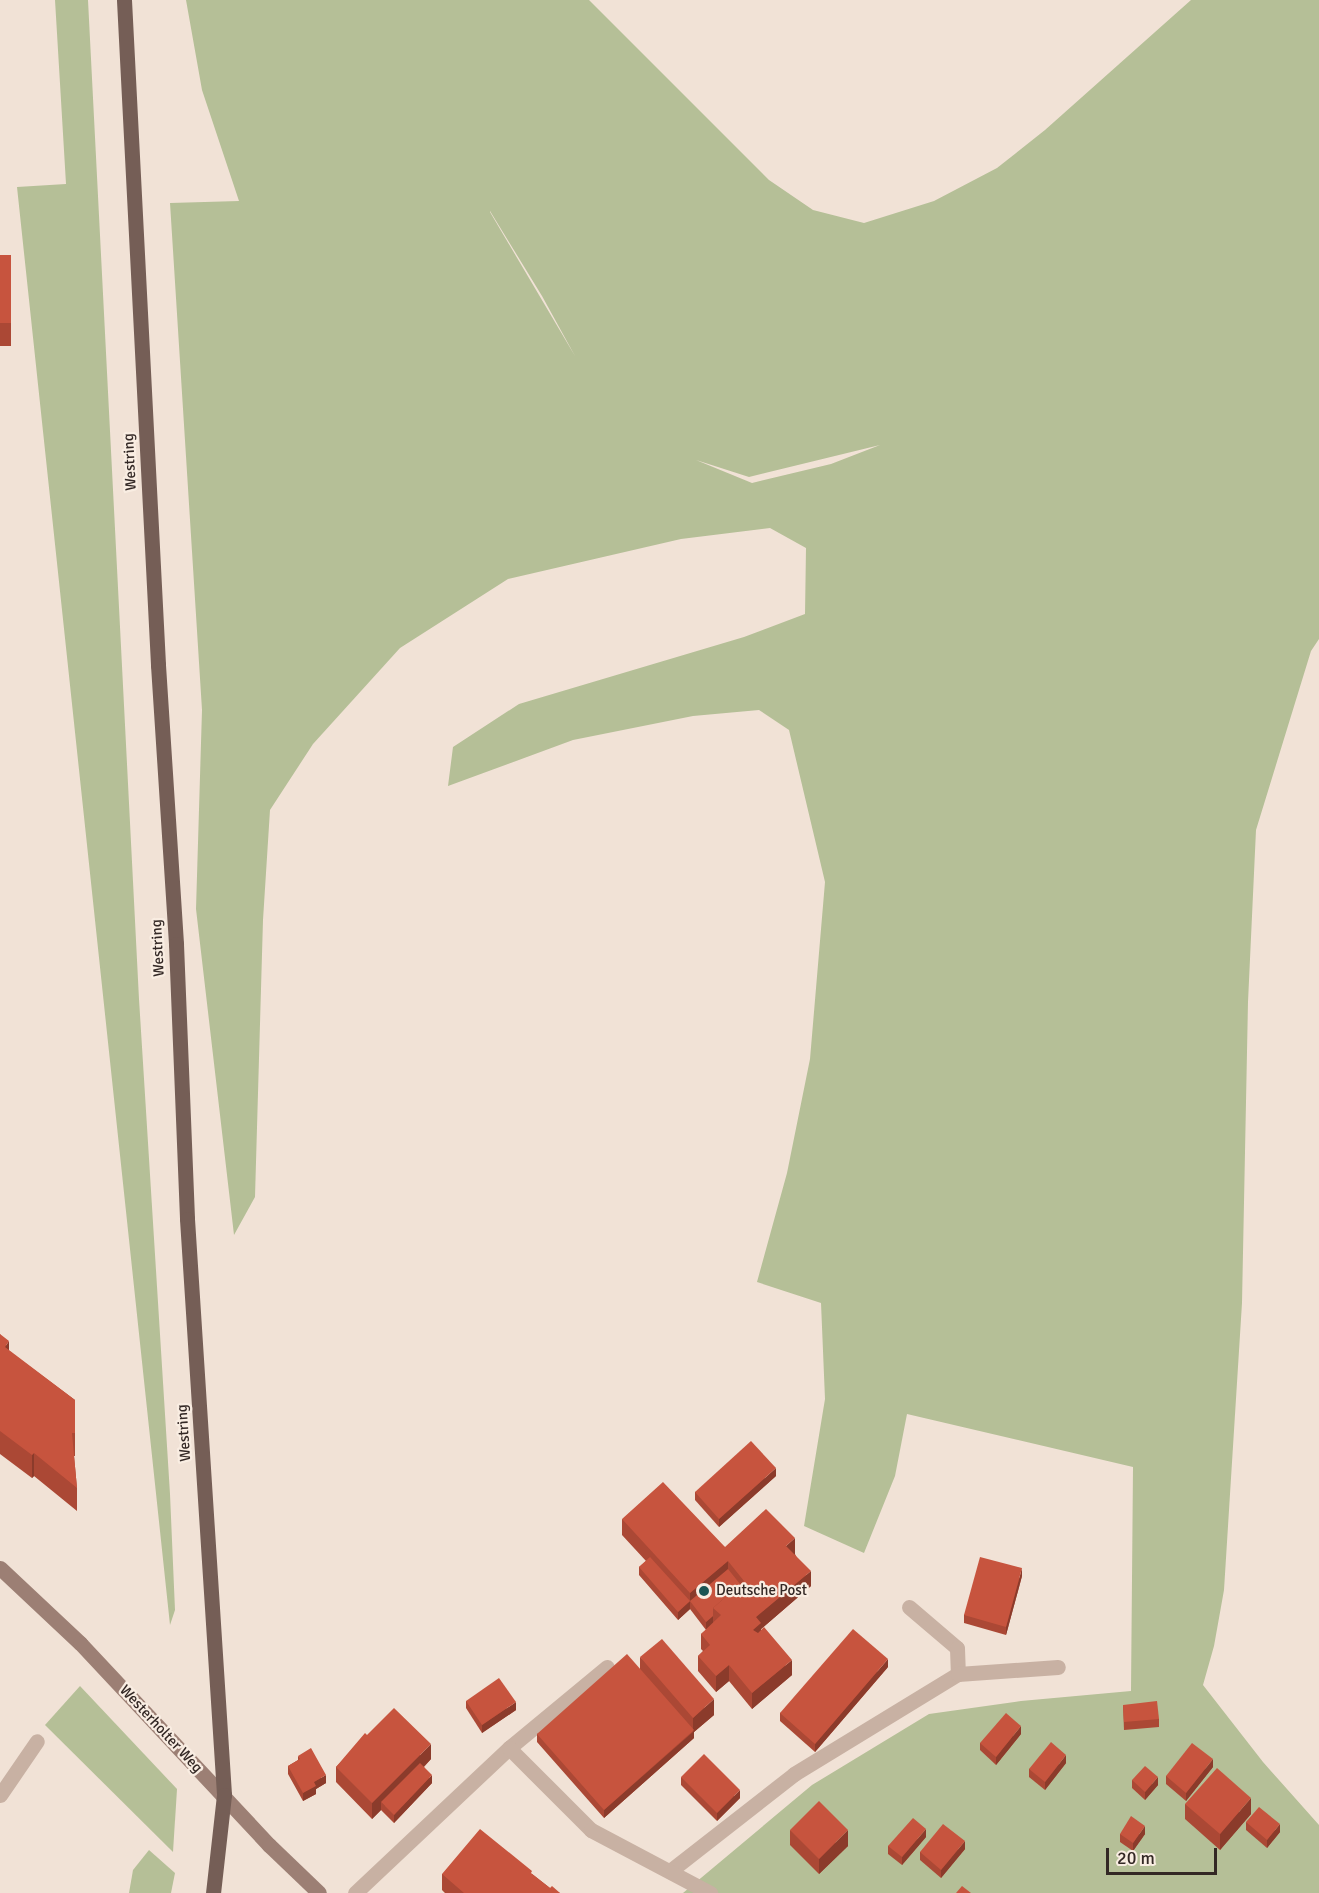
<!DOCTYPE html>
<style>
body{margin:0}
#map{position:relative;width:1319px;height:1893px;overflow:hidden;background:#f1e2d6;font-family:Signika,sans-serif}
div>[style]{position:absolute}
.green>*{inset:0;background:#b5bf97}
.lane>*{height:15px;margin:-7.5px;padding:0 7.5px;transform-origin:7.5px;border-radius:7.5px;background:#c8b1a3}
.street>*{height:15px;margin:-7.5px;padding:0 7.5px;transform-origin:7.5px;border-radius:7.5px;background:#c8b1a3}
.secondary>*{height:15px;margin:-7.5px;padding:0 7.5px;transform-origin:7.5px;border-radius:7.5px;background:#9c7f74}
.primary>*{height:15px;margin:-7.5px;padding:0 7.5px;transform-origin:7.5px;border-radius:7.5px;background:#755e56}
.wall>*{inset:0;background:#ab4835}
.shaded-wall>*{inset:0;background:#8b3b2b}
.building>*{inset:0;background:#c7543e}
.dots>*{width:16px;height:16px;translate:-50% -50%;box-sizing:border-box;border:3px solid #f9ede2;border-radius:50%}
span{translate:-50% -50%;white-space:nowrap;text-align:center;line-height:1.15;-webkit-text-stroke:4.5px #f9ede2;paint-order:stroke}
.street-label{font-size:15px;color:#332825}
.poi-label{font-size:15px;color:#332825}
.left{translate:0 -50%;text-align:left}
.scale{position:absolute;left:1106px;top:1848px;width:111px;height:27px;box-sizing:border-box;border:3px solid #332825;border-top:0;padding-left:8px;font-size:18px;line-height:21px;white-space:nowrap;color:#332825;-webkit-text-stroke:4px #f9ede2;paint-order:stroke}
</style>
<div id="map">
<div class="green">
<div style="clip-path:polygon(55px 0,88px 0,139px 999px,170px 1494px,175px 1610px,170px 1625px,17px 187px,66px 184px)"></div>
<div style="clip-path:polygon(evenodd,186px 0,589px 0,769px 180px,813px 210px,864px 223px,934px 201px,997px 168px,1045px 130px,1191px 0,1319px 0,1319px 639px,1311px 651px,1256px 830px,1248px 1002px,1242px 1303px,1224px 1590px,1214px 1646px,1203px 1685px,1263px 1762px,1319px 1825px,1319px 1893px,683px 1893px,812px 1785px,929px 1714px,1021px 1701px,1131px 1691px,1133px 1467px,907px 1414px,895px 1476px,864px 1553px,804px 1526px,825px 1399px,821px 1303px,757px 1282px,787px 1173px,810px 1059px,825px 882px,789px 730px,759px 710px,693px 716px,573px 740px,448px 786px,453px 747px,519px 704px,744px 637px,805px 614px,806px 548px,770px 528px,681px 539px,508px 579px,400px 648px,313px 744px,270px 810px,263px 920px,255px 1197px,234px 1235px,196px 909px,202px 710px,170px 203px,239px 201px,202px 90px,186px 0,490px 211px,542px 296px,575px 356px,490px 212px,490px 211px,186px 0,880px 445px,831px 464px,752px 483px,696px 460px,749px 477px,880px 445px)"></div>
<div style="clip-path:polygon(80px 1686px,177px 1789px,173px 1852px,45px 1725px)"></div>
<div style="clip-path:polygon(149px 1850px,175px 1873px,171px 1893px,129px 1893px,133px 1870px)"></div>
</div>
<div class="lane">
<div style="left:909px;top:1607px;width:63px;rotate:40.5deg"></div>
<div style="left:957px;top:1648px;width:26px;rotate:88deg"></div>
<div style="left:509px;top:1748px;width:127px;rotate:-39.6deg"></div>
<div style="left:670px;top:1871px;width:157px;rotate:-38deg"></div>
<div style="left:794px;top:1774px;width:192px;rotate:-31.4deg"></div>
<div style="left:958px;top:1674px;width:100px;rotate:-4deg"></div>
<div style="left:355px;top:1893px;width:212px;rotate:-43.3deg"></div>
<div style="left:509px;top:1748px;width:116px;rotate:45deg"></div>
<div style="left:591px;top:1830px;width:135px;rotate:27.9deg"></div>
</div>
<div class="street">
<div style="left:0;top:1795px;width:65px;rotate:-55.6deg"></div>
</div>
<div class="secondary">
<div style="left:0;top:1568px;width:110px;rotate:43.2deg"></div>
<div style="left:80px;top:1643px;width:277px;rotate:46.9deg"></div>
<div style="left:269px;top:1845px;width:69px;rotate:43.8deg"></div>
</div>
<div class="primary">
<div style="left:124px;top:0;width:666px;rotate:87.07deg"></div>
<div style="left:158px;top:665px;width:280px;rotate:86.3deg"></div>
<div style="left:176px;top:944px;width:275px;rotate:87.7deg"></div>
<div style="left:187px;top:1219px;width:577px;rotate:86.32deg"></div>
<div style="left:224px;top:1795px;width:99px;rotate:96.4deg"></div>
</div>
<div class="wall">
<div style="clip-path:polygon(0 255px,11px 255px,11px 346px,0 346px)"></div>
<div style="clip-path:polygon(0 1334px,9px 1351px,75px 1400px,75px 1456px,74px 1456px,77px 1488px,77px 1511px,34px 1476px,32px 1478px,0 1454px)"></div>
<div style="clip-path:polygon(776px 1476px,719px 1527px,695px 1500px,695px 1492px)"></div>
<div style="clip-path:polygon(622px 1519px,725px 1547px,795px 1554px,811px 1586px,761px 1629px,761px 1630px,792px 1675px,752px 1709px,729px 1681px,716px 1692px,698px 1671px,698px 1656px,703px 1651px,701px 1649px,701px 1634px,706px 1630px,690px 1609px,678px 1620px,639px 1575px,639px 1567px,646px 1561px,622px 1535px)"></div>
<div style="clip-path:polygon(1022px 1576px,1006px 1635px,964px 1623px,964px 1615px)"></div>
<div style="clip-path:polygon(640px 1657px,714px 1715px,694px 1732px,694px 1738px,604px 1818px,537px 1742px,537px 1734px,640px 1669px)"></div>
<div style="clip-path:polygon(888px 1667px,815px 1752px,780px 1721px,780px 1713px)"></div>
<div style="clip-path:polygon(466px 1701px,516px 1710px,482px 1733px,466px 1708px)"></div>
<div style="clip-path:polygon(1123px 1705px,1159px 1719px,1159px 1727px,1124px 1730px)"></div>
<div style="clip-path:polygon(1021px 1734px,996px 1765px,980px 1750px,980px 1743px)"></div>
<div style="clip-path:polygon(367px 1735px,431px 1759px,424px 1767px,432px 1783px,394px 1823px,381px 1810px,372px 1819px,336px 1782px,336px 1767px)"></div>
<div style="clip-path:polygon(298px 1756px,326px 1783px,316px 1789px,316px 1794px,303px 1801px,288px 1774px,288px 1766px,298px 1760px)"></div>
<div style="clip-path:polygon(1066px 1763px,1045px 1790px,1029px 1777px,1029px 1769px)"></div>
<div style="clip-path:polygon(1213px 1767px,1186px 1801px,1166px 1784px,1166px 1776px)"></div>
<div style="clip-path:polygon(681px 1777px,740px 1798px,717px 1821px,681px 1785px)"></div>
<div style="clip-path:polygon(1132px 1780px,1158px 1785px,1145px 1800px,1132px 1788px)"></div>
<div style="clip-path:polygon(1185px 1804px,1251px 1814px,1220px 1850px,1185px 1819px)"></div>
<div style="clip-path:polygon(1246px 1822px,1280px 1832px,1267px 1848px,1246px 1830px)"></div>
<div style="clip-path:polygon(790px 1830px,848px 1846px,819px 1874px,790px 1845px)"></div>
<div style="clip-path:polygon(1120px 1834px,1145px 1834px,1133px 1851px,1120px 1842px)"></div>
<div style="clip-path:polygon(926px 1837px,902px 1865px,888px 1854px,888px 1846px)"></div>
<div style="clip-path:polygon(965px 1849px,941px 1878px,920px 1860px,920px 1852px)"></div>
<div style="clip-path:polygon(442px 1874px,532px 1874px,550px 1888px,560px 1893px,445px 1893px,442px 1890px)"></div>
</div>
<div class="shaded-wall">
<div style="clip-path:polygon(9px 1341px,9px 1364px,5px 1347px)"></div>
<div style="clip-path:polygon(34px 1453px,34px 1476px,32px 1478px,32px 1455px)"></div>
<div style="clip-path:polygon(776px 1468px,776px 1476px,719px 1527px,719px 1519px)"></div>
<div style="clip-path:polygon(795px 1538px,795px 1554px,786px 1561px,786px 1546px)"></div>
<div style="clip-path:polygon(728px 1561px,728px 1577px,690px 1601px,690px 1593px)"></div>
<div style="clip-path:polygon(1022px 1568px,1022px 1576px,1006px 1635px,1006px 1627px)"></div>
<div style="clip-path:polygon(811px 1571px,811px 1586px,761px 1629px,761px 1639px,753px 1630px,756px 1617px)"></div>
<div style="clip-path:polygon(690px 1601px,690px 1609px,678px 1620px,678px 1612px)"></div>
<div style="clip-path:polygon(713px 1616px,713px 1624px,706px 1630px,706px 1622px)"></div>
<div style="clip-path:polygon(888px 1659px,888px 1667px,815px 1752px,815px 1744px)"></div>
<div style="clip-path:polygon(792px 1660px,792px 1675px,752px 1709px,752px 1693px)"></div>
<div style="clip-path:polygon(729px 1665px,729px 1681px,716px 1692px,716px 1676px)"></div>
<div style="clip-path:polygon(714px 1699px,714px 1715px,694px 1732px,694px 1738px,604px 1818px,604px 1810px,693px 1732px,693px 1718px)"></div>
<div style="clip-path:polygon(516px 1702px,516px 1710px,482px 1733px,482px 1725px)"></div>
<div style="clip-path:polygon(1021px 1726px,1021px 1734px,996px 1765px,996px 1757px)"></div>
<div style="clip-path:polygon(431px 1744px,431px 1759px,385px 1806px,381px 1802px,381px 1810px,372px 1819px,372px 1803px)"></div>
<div style="clip-path:polygon(1066px 1755px,1066px 1763px,1045px 1790px,1045px 1782px)"></div>
<div style="clip-path:polygon(1213px 1759px,1213px 1767px,1186px 1801px,1186px 1793px)"></div>
<div style="clip-path:polygon(326px 1775px,326px 1783px,316px 1789px,316px 1794px,303px 1801px,303px 1793px,314px 1782px)"></div>
<div style="clip-path:polygon(432px 1775px,432px 1783px,394px 1823px,394px 1815px)"></div>
<div style="clip-path:polygon(1158px 1777px,1158px 1785px,1145px 1800px,1145px 1792px)"></div>
<div style="clip-path:polygon(740px 1790px,740px 1798px,717px 1821px,717px 1813px)"></div>
<div style="clip-path:polygon(1251px 1798px,1251px 1814px,1220px 1850px,1220px 1834px)"></div>
<div style="clip-path:polygon(1280px 1824px,1280px 1832px,1267px 1848px,1267px 1840px)"></div>
<div style="clip-path:polygon(1145px 1826px,1145px 1834px,1133px 1851px,1133px 1843px)"></div>
<div style="clip-path:polygon(926px 1829px,926px 1837px,902px 1865px,902px 1857px)"></div>
<div style="clip-path:polygon(848px 1830px,848px 1846px,819px 1874px,819px 1859px)"></div>
<div style="clip-path:polygon(965px 1841px,965px 1849px,941px 1878px,941px 1870px)"></div>
</div>
<div class="building">
<div style="clip-path:polygon(0 255px,11px 255px,11px 323px,0 323px)"></div>
<div style="clip-path:polygon(0 1334px,9px 1341px,5px 1347px,75px 1400px,75px 1433px,72px 1433px,77px 1488px,34px 1453px,32px 1455px,0 1431px)"></div>
<div style="clip-path:polygon(751px 1441px,776px 1468px,719px 1519px,695px 1492px)"></div>
<div style="clip-path:polygon(663px 1482px,725px 1547px,766px 1509px,795px 1538px,786px 1546px,811px 1571px,756px 1617px,761px 1623px,753px 1630px,758px 1633px,764px 1627px,792px 1660px,752px 1693px,729px 1665px,716px 1676px,698px 1656px,710px 1645px,701px 1634px,721px 1615px,713px 1608px,744px 1581px,728px 1561px,690px 1593px,622px 1519px)"></div>
<div style="clip-path:polygon(650px 1557px,690px 1601px,678px 1612px,639px 1567px)"></div>
<div style="clip-path:polygon(980px 1557px,1022px 1568px,1006px 1627px,964px 1615px)"></div>
<div style="clip-path:polygon(728px 1569px,740px 1584px,713px 1608px,713px 1616px,706px 1622px,690px 1601px)"></div>
<div style="clip-path:polygon(853px 1629px,888px 1659px,815px 1744px,780px 1713px)"></div>
<div style="clip-path:polygon(662px 1639px,714px 1699px,693px 1718px,640px 1657px)"></div>
<div style="clip-path:polygon(627px 1654px,694px 1730px,604px 1810px,537px 1734px)"></div>
<div style="clip-path:polygon(499px 1678px,516px 1702px,482px 1725px,466px 1701px)"></div>
<div style="clip-path:polygon(1157px 1701px,1159px 1719px,1124px 1722px,1123px 1705px)"></div>
<div style="clip-path:polygon(394px 1708px,431px 1744px,372px 1803px,336px 1767px,365px 1733px,367px 1735px)"></div>
<div style="clip-path:polygon(1006px 1713px,1021px 1726px,996px 1757px,980px 1743px)"></div>
<div style="clip-path:polygon(1051px 1742px,1066px 1755px,1045px 1782px,1029px 1769px)"></div>
<div style="clip-path:polygon(1192px 1743px,1213px 1759px,1186px 1793px,1166px 1776px)"></div>
<div style="clip-path:polygon(311px 1748px,326px 1775px,314px 1782px,316px 1786px,303px 1793px,288px 1766px,300px 1759px,298px 1756px)"></div>
<div style="clip-path:polygon(704px 1754px,740px 1790px,717px 1813px,681px 1777px)"></div>
<div style="clip-path:polygon(420px 1763px,432px 1775px,394px 1815px,381px 1802px)"></div>
<div style="clip-path:polygon(1145px 1766px,1158px 1777px,1145px 1792px,1132px 1780px)"></div>
<div style="clip-path:polygon(1217px 1768px,1251px 1798px,1220px 1834px,1185px 1804px)"></div>
<div style="clip-path:polygon(819px 1801px,848px 1830px,819px 1859px,790px 1830px)"></div>
<div style="clip-path:polygon(1259px 1807px,1280px 1824px,1267px 1840px,1246px 1822px)"></div>
<div style="clip-path:polygon(1131px 1816px,1145px 1826px,1133px 1843px,1120px 1834px)"></div>
<div style="clip-path:polygon(913px 1818px,926px 1829px,902px 1857px,888px 1846px)"></div>
<div style="clip-path:polygon(943px 1824px,965px 1841px,941px 1870px,920px 1852px)"></div>
<div style="clip-path:polygon(480px 1829px,532px 1871px,531px 1873px,550px 1888px,552px 1886px,560px 1893px,464px 1893px,442px 1874px)"></div>
<div style="clip-path:polygon(962px 1886px,971px 1893px,956px 1893px)"></div>
</div>
<div class="dots">
<div style="left:704px;top:1591px;background:#1b5453"></div>
</div>
<div class="street-label">
<span style="left:130px;top:462px;rotate:-93deg">Westring</span>
<span style="left:158px;top:948px;rotate:-93deg">Westring</span>
<span style="left:184px;top:1433px;rotate:-94deg">Westring</span>
<span style="left:161px;top:1729px;rotate:47deg">Westerholter Weg</span>
</div>
<div class="poi-label">
<span class="left" style="left:716px;top:1591px">Deutsche Post</span>
</div>
<div class="scale">20 m</div>
</div>
